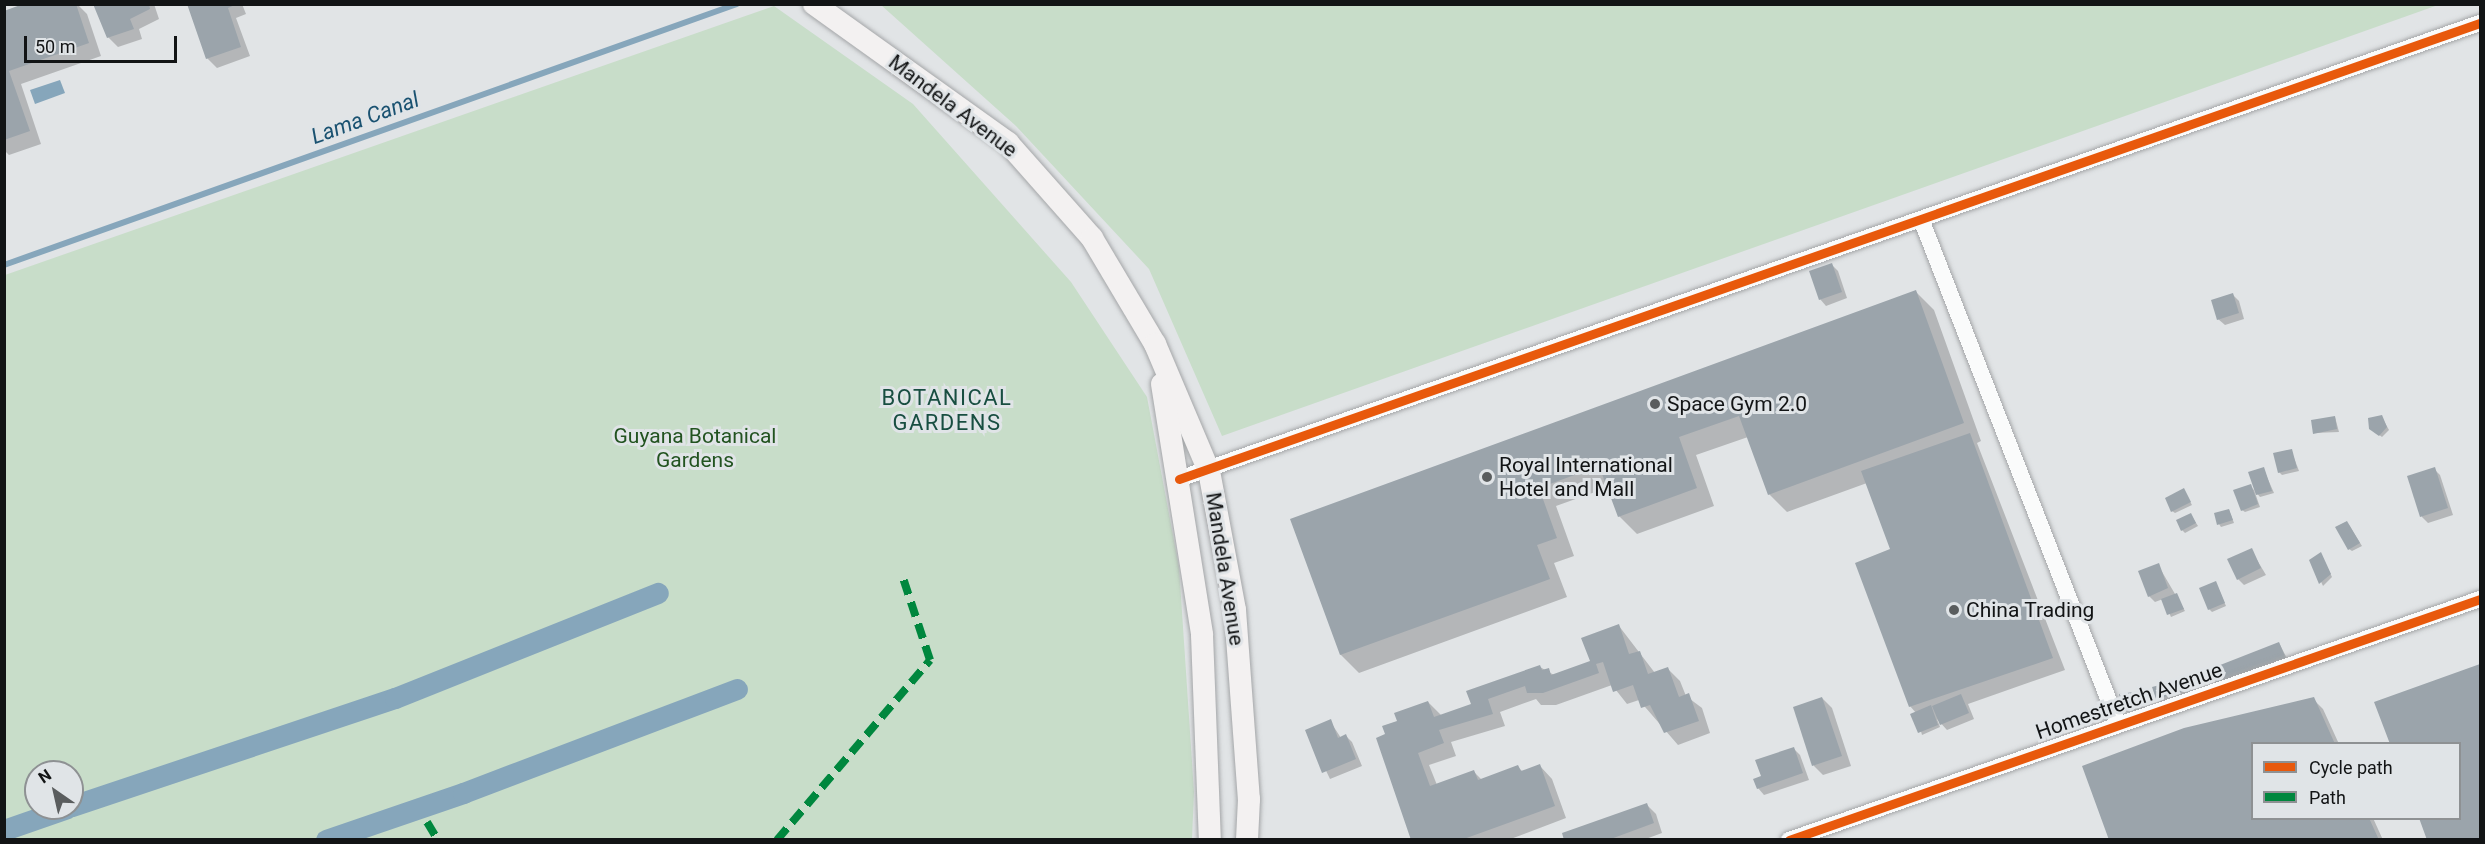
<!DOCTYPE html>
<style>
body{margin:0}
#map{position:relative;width:2485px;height:844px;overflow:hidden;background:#e1e4e6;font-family:Roboto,sans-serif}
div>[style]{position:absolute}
.green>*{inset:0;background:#c8ddc9}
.water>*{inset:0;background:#86a6bb}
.shadow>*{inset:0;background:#0003}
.stream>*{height:6px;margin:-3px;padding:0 3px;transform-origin:3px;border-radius:3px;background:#86a6bb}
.canal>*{height:21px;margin:-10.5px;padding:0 10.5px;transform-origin:10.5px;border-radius:10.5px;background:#86a6bb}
.building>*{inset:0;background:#9ba4ab}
.roads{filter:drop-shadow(0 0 2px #a4a6a8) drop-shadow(0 0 2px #a4a6a8)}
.minor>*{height:16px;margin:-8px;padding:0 8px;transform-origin:8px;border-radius:8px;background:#fafbfb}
.secondary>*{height:22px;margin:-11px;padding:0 11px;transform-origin:11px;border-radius:11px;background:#f3f1f1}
.quiet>*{height:8px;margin-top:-4px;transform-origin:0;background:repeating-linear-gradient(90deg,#00873e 0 15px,transparent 0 23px)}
.cycleway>*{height:9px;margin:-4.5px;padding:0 4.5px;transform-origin:4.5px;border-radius:4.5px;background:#e8590c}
.dots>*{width:16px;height:16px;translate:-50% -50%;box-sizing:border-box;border:3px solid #e0e4e7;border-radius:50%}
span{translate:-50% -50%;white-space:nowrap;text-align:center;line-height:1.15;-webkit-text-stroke:6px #e0e4e7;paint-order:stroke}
.street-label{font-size:21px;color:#121415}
.poi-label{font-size:21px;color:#121415}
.left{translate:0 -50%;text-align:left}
.park-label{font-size:21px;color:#225320}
.water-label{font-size:22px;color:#1a5271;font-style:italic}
.neighbourhood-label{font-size:22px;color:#184e41;letter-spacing:1.5px}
.frame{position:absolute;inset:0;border:6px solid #121415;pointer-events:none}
.legend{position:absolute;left:2251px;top:742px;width:210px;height:78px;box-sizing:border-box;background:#e0e4e7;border:2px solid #8e9193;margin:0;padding:8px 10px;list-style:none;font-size:18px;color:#121415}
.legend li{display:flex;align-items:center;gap:12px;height:30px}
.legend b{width:30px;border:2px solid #8e9193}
.north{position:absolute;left:24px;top:760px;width:60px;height:60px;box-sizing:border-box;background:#e0e4e7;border:2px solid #8e9193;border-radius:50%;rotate:326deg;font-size:16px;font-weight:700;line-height:24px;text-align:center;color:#121415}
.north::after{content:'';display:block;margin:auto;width:21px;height:27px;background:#5a5d5e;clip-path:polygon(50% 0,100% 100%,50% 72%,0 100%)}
.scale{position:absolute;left:24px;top:36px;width:153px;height:27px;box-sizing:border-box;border:3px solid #121415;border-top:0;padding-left:8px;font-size:18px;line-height:21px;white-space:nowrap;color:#121415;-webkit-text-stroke:4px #e0e4e7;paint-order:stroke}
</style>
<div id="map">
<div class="green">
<div style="clip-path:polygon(881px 5px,2438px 5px,1222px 436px,1149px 269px,1016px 126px)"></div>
<div style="clip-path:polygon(evenodd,774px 6px,913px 104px,1071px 282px,1147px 397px,1179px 567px,1194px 792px,1192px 839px,5px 839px,5px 275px,774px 6px,36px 772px,72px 772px,72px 808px,36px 808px,36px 772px)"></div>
</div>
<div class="water">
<div style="clip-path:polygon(60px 80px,65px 93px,35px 104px,30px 90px)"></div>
</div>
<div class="shadow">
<div style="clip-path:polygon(77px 4px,87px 14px,101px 56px,21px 84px,41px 144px,9px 155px,4px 150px,4px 12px)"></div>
<div style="clip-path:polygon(95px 4px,154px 4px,159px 19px,139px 29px,142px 39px,118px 47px,108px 37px)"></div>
<div style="clip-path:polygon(188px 4px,242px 4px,246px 14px,236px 18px,250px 56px,217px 68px,207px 58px)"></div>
<div style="clip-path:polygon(1832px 265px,1838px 271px,1847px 298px,1826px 306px,1820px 299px)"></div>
<div style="clip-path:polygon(1916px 292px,1934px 310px,1981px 441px,1977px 443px,2065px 670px,1968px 704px,1974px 719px,1947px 730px,1937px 719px,1940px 727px,1922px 735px,1916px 713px,1910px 706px,1892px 550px,1867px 483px,1787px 512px,1769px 494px,1748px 437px,1696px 455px,1714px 506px,1637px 534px,1619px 516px,1609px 487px,1556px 506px,1574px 556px,1554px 563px,1567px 597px,1359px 673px,1341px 655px,1292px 520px)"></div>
<div style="clip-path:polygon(2233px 295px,2239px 301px,2244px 319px,2225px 325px,2218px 319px)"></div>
<div style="clip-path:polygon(2381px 416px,2389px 430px,2382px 437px,2374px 431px)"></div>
<div style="clip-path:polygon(2335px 417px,2339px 432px,2314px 433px)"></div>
<div style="clip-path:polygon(2291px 450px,2299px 471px,2282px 475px,2279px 472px)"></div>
<div style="clip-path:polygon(2263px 468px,2274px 493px,2260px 497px,2254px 490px,2260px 507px,2245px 512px,2242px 510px,2250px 486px,2257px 493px)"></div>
<div style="clip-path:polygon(2434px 469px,2440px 475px,2453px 515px,2428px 523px,2422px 517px,2409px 477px)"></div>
<div style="clip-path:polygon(2184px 490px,2192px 505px,2175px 513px,2172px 511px)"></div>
<div style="clip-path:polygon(2229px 510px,2234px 523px,2221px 527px,2219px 524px)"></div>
<div style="clip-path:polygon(2191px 515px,2198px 526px,2185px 533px,2182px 530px)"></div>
<div style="clip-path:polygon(2349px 525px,2362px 546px,2352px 551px,2349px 549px)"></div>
<div style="clip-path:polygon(2251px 550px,2266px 575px,2244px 585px,2238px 579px)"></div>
<div style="clip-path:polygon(2321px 554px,2332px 577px,2323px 586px,2311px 560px)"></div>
<div style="clip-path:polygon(2158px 565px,2185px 611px,2171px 617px,2163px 599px,2155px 602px,2149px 596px)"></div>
<div style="clip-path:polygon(2216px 583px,2226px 606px,2212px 612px,2209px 609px)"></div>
<div style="clip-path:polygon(1619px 626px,1655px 673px,1668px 669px,1680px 681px,1686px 696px,1702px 708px,1710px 733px,1678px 745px,1639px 700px,1627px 704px,1612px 685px,1556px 705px,1541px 705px,1536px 699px,1500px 712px,1505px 726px,1451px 742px,1456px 756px,1429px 765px,1437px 785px,1474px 772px,1482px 780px,1518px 767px,1523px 772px,1540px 766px,1552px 779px,1566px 818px,1508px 840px,1413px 840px,1387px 735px,1399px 722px,1428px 702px,1442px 716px,1473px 705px,1540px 667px,1554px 675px,1591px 662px)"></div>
<div style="clip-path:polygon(2279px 643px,2292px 668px,2225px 694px)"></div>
<div style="clip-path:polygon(2480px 666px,2480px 840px,2428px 840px,2460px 818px,2460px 744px,2376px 703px)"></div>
<div style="clip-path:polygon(2190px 679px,2199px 695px,2163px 705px,2157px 699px)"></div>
<div style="clip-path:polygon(2140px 693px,2145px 709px,2126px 712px,2123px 709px)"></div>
<div style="clip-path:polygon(1822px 698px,1832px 708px,1851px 766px,1823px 775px,1814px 766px,1795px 708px)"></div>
<div style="clip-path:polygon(2313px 699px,2323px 709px,2339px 744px,2252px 744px,2252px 818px,2373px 818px,2383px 840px,2111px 840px)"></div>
<div style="clip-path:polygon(1330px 721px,1341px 738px,1346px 736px,1352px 742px,1362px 766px,1330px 779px,1307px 731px)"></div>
<div style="clip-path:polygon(1794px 749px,1800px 755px,1809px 780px,1764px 795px,1758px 788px,1763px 777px)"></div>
<div style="clip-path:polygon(1646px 804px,1656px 814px,1662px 833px,1643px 840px,1566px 840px)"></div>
</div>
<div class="stream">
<div style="left:4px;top:265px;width:778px;rotate:-19.6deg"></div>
</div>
<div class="canal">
<div style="left:72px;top:806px;width:341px;rotate:-18.5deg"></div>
<div style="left:395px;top:698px;width:283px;rotate:-21.8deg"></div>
<div style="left:4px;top:830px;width:67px;rotate:-19.2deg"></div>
<div style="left:326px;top:840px;width:145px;rotate:-18.9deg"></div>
<div style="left:463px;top:793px;width:293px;rotate:-20.8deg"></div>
</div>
<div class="building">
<div style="clip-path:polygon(23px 4px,76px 4px,89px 43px,9px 71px,30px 131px,4px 140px,4px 11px)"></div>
<div style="clip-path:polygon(93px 4px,149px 4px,150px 9px,130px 19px,134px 29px,107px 38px)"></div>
<div style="clip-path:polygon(187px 4px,237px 4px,228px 8px,241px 47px,206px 59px)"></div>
<div style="clip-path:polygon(1832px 263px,1842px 292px,1819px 300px,1809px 271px)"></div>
<div style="clip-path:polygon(1916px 290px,1964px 423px,1768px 495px,1739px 416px,1679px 437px,1697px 488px,1618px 517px,1599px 466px,1539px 488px,1557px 538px,1537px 545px,1550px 579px,1340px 655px,1290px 519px)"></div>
<div style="clip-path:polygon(2233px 293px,2239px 313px,2217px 320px,2211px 300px)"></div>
<div style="clip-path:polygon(2382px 415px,2387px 427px,2379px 436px,2369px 429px,2368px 418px)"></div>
<div style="clip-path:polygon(2335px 416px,2337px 429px,2313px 434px,2311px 420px)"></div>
<div style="clip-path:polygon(1970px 433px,2053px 658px,1909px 707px,1855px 563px,1890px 549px,1861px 471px)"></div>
<div style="clip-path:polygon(2292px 449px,2297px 468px,2278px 473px,2273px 453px)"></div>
<div style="clip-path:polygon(2264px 467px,2272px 491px,2256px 495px,2248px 472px)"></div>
<div style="clip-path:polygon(2435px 467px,2448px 508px,2420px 517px,2407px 476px)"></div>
<div style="clip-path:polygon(2251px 484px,2258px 504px,2241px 511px,2233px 490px)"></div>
<div style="clip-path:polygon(2184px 488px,2191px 502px,2171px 512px,2165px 498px)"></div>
<div style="clip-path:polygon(2229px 509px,2233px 520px,2217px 525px,2214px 513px)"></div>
<div style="clip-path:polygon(2191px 513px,2196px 523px,2181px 531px,2176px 520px)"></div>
<div style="clip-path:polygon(2347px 521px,2360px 543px,2348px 550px,2335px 527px)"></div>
<div style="clip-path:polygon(2252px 548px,2261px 568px,2237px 580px,2227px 559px)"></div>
<div style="clip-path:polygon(2321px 552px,2331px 574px,2319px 584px,2309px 560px)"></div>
<div style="clip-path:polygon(2159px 563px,2168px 588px,2148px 597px,2138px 571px)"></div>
<div style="clip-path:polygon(2216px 581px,2225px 603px,2208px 610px,2199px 588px)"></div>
<div style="clip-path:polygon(2177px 593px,2184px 609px,2167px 615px,2161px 599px)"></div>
<div style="clip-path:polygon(1619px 624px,1629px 654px,1640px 651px,1648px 674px,1668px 667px,1679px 697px,1689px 693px,1699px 721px,1664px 733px,1650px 705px,1641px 708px,1633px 685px,1613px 692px,1603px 662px,1596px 664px,1599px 673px,1543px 693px,1527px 693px,1525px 686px,1488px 699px,1493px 714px,1439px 730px,1444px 743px,1418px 753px,1430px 786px,1474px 770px,1478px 780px,1518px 765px,1521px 771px,1540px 764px,1555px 806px,1461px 840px,1411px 840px,1376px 738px,1385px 734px,1382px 726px,1397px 721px,1394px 713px,1428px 701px,1434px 717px,1471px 704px,1466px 691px,1540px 665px,1542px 670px,1549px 668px,1551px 675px,1590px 661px,1581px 638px)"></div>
<div style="clip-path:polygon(2279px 642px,2287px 661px,2217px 688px,2210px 669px)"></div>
<div style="clip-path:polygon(2480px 664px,2480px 840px,2427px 840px,2419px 818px,2460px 818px,2460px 744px,2390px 744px,2374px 702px)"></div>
<div style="clip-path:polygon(2191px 677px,2194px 689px,2156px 699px,2152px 687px)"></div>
<div style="clip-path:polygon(2141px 691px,2143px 707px,2122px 710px,2119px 694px)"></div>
<div style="clip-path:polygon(1961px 694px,1969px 713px,1940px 725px,1932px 706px)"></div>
<div style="clip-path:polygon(1822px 697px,1842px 756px,1812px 766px,1793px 707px)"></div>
<div style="clip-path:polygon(2314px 697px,2335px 744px,2252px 744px,2252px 818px,2369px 818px,2379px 840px,2109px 840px,2082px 766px,2184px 728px)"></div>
<div style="clip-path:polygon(1931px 705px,1938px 725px,1918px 733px,1910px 714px)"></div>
<div style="clip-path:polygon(1331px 719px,1338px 738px,1346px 734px,1356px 759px,1322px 773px,1305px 730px)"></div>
<div style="clip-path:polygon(1794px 747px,1803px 773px,1757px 789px,1753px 779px,1761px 776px,1755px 760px)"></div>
<div style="clip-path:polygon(1647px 803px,1654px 823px,1608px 840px,1564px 840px,1562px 833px)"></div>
</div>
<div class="roads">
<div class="minor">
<div style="left:1921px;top:219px;width:542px;rotate:68.69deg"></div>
<div style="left:1179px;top:479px;width:1379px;rotate:-19.32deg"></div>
<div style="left:1789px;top:840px;width:732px;rotate:-19.23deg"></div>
</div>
<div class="secondary">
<div style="left:814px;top:4px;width:239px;rotate:35.6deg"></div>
<div style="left:1008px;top:143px;width:127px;rotate:48.5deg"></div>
<div style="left:1092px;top:238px;width:123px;rotate:59.3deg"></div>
<div style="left:1155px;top:344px;width:138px;rotate:67deg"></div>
<div style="left:1209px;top:471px;width:141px;rotate:79.4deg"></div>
<div style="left:1235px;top:610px;width:190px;rotate:85.8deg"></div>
<div style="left:1249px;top:799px;width:41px;rotate:92.8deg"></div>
<div style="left:1162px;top:384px;width:254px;rotate:80.9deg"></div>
<div style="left:1202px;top:635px;width:205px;rotate:87.8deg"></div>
</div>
</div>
<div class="quiet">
<div style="left:427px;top:822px;width:21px;rotate:59deg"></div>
<div style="left:777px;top:840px;width:236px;rotate:-49.6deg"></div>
<div style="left:930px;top:660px;width:89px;rotate:-108.2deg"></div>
</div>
<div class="cycleway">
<div style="left:1179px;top:479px;width:1379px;rotate:-19.32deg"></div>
<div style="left:1789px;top:840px;width:732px;rotate:-19.23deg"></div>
</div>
<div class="dots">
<div style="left:1655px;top:404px;background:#5a5d5e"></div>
<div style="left:1487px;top:477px;background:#5a5d5e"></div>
<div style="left:1954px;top:610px;background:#5a5d5e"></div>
</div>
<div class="street-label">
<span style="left:953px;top:106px;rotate:37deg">Mandela Avenue</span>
<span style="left:1225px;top:569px;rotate:81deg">Mandela Avenue</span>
<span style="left:2129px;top:701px;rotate:-19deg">Homestretch Avenue</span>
</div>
<div class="poi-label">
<span class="left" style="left:1667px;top:404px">Space Gym 2.0</span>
<span class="left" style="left:1499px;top:477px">Royal International<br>Hotel and Mall</span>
<span class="left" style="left:1966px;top:610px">China Trading</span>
</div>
<div class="park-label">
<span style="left:695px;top:448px">Guyana Botanical<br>Gardens</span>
</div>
<div class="water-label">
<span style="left:365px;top:118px;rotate:-20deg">Lama Canal</span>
</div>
<div class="neighbourhood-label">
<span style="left:947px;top:410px">BOTANICAL<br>GARDENS</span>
</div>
<div class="frame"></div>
<ul class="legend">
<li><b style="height:8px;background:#e8590c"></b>Cycle path</li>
<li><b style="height:8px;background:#00873e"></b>Path</li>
</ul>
<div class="north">N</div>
<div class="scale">50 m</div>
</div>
